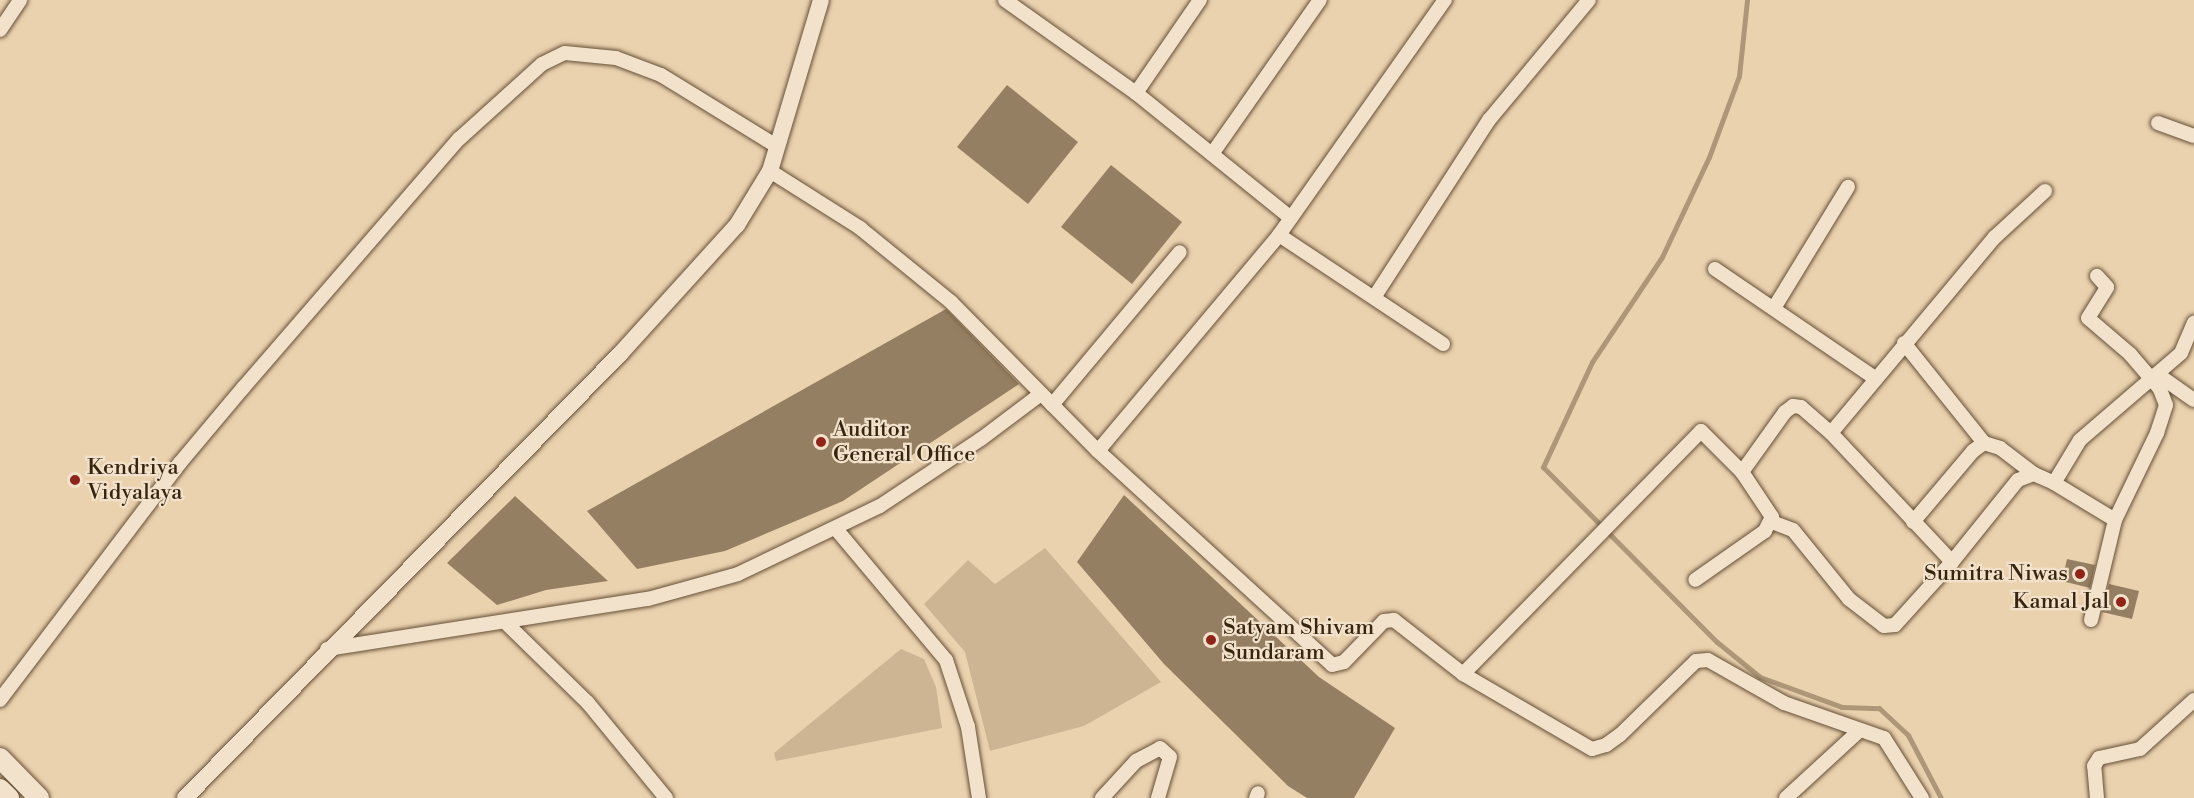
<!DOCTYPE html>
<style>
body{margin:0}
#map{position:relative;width:2194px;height:798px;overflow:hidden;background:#ebd2af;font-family:"Libre Bodoni",serif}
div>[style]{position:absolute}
.green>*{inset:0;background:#cdb594}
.stream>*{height:5px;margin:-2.5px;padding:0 2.5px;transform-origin:2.5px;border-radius:2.5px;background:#ae9779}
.building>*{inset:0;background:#957f62}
.roads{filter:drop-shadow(0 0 2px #655037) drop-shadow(0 0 2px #655037)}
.minor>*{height:14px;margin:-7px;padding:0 7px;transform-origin:7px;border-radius:7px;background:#f2e2cb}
.tertiary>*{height:16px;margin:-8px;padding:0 8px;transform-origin:8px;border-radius:8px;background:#f2e2cb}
.secondary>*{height:20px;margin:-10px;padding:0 10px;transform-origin:10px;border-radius:10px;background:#f2e2cb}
.dots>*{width:16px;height:16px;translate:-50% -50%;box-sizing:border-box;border:3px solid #f2e2cb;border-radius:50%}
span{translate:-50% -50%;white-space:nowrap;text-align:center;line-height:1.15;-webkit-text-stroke:4.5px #f2e2cb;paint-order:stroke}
.poi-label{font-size:22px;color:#38250f}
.left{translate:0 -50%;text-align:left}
.right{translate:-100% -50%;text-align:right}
</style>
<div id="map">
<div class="green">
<div style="clip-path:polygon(1045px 548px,1161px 682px,1084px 726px,990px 751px,965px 652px,924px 604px,968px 560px,995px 584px)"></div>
<div style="clip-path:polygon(901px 649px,924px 659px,936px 687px,942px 728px,776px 761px,774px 753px)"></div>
</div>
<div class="stream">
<div style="left:1747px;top:0;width:76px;rotate:96deg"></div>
<div style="left:1739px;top:76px;width:86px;rotate:110.3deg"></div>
<div style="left:1709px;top:157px;width:110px;rotate:115.2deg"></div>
<div style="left:1662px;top:257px;width:126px;rotate:123.7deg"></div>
<div style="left:1592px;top:362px;width:116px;rotate:115deg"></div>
<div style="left:1543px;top:467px;width:247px;rotate:45.2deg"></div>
<div style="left:1717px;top:642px;width:55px;rotate:39.1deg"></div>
<div style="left:1760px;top:677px;width:87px;rotate:20.1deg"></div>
<div style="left:1842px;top:707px;width:37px;rotate:2deg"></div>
<div style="left:1879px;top:708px;width:40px;rotate:43deg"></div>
<div style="left:1908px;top:735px;width:71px;rotate:62.4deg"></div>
</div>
<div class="building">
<div style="clip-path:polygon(1007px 85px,1078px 142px,1028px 204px,957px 147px)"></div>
<div style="clip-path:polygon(1111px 165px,1182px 222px,1132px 284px,1061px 227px)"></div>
<div style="clip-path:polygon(946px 309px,1019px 384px,843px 501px,725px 551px,637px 569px,587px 511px)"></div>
<div style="clip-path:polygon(1124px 495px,1319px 677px,1395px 728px,1354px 798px,1307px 798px,1288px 786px,1164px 664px,1077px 562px)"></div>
<div style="clip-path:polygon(515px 496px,608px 581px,546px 590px,497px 605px,447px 563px)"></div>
<div style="clip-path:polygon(2067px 559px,2095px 565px,2090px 588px,2062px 581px)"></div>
<div style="clip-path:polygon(2109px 584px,2139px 591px,2132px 619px,2102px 612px)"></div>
</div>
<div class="roads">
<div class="minor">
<div style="left:1005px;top:0;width:161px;rotate:35.4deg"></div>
<div style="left:1136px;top:93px;width:199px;rotate:38.9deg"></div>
<div style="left:0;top:30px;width:36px;rotate:-56deg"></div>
<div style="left:1136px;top:93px;width:113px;rotate:-55.5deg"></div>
<div style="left:2158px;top:123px;width:38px;rotate:20deg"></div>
<div style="left:1212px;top:154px;width:188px;rotate:-55deg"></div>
<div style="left:770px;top:171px;width:107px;rotate:32.3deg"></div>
<div style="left:860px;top:228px;width:117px;rotate:39.1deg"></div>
<div style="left:951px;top:302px;width:209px;rotate:45.4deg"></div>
<div style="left:1098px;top:451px;width:317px;rotate:42.4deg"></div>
<div style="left:1332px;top:665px;width:12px;rotate:-14deg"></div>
<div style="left:1344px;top:662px;width:57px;rotate:-45.7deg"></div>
<div style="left:1384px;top:621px;width:10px;rotate:-6deg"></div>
<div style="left:1394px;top:620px;width:88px;rotate:38deg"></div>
<div style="left:1463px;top:674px;width:149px;rotate:30.2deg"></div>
<div style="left:1592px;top:749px;width:15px;rotate:-16deg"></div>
<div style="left:1606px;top:745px;width:17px;rotate:-36deg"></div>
<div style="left:1620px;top:735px;width:106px;rotate:-44.2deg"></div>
<div style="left:1696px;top:661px;width:12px;rotate:-5deg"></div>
<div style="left:1708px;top:660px;width:87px;rotate:29.5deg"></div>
<div style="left:1784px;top:703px;width:106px;rotate:19.3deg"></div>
<div style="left:1884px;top:738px;width:71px;rotate:57.7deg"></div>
<div style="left:1279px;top:235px;width:197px;rotate:33.6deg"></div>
<div style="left:1715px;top:269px;width:195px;rotate:34.3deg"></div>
<div style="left:1375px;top:296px;width:210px;rotate:-57.1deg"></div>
<div style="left:1489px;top:120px;width:156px;rotate:-50.2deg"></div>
<div style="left:1774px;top:308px;width:142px;rotate:-58.6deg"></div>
<div style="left:1904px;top:343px;width:128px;rotate:51.3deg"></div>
<div style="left:2157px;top:374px;width:45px;rotate:35.1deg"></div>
<div style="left:1052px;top:405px;width:199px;rotate:-50.1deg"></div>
<div style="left:1831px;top:433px;width:256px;rotate:-50.1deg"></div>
<div style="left:1995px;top:237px;width:68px;rotate:-42.6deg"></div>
<div style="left:1098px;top:451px;width:282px;rotate:-50deg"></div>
<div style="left:1279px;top:235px;width:288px;rotate:-54.8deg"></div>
<div style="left:1742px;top:472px;width:74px;rotate:-54.4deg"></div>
<div style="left:1785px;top:412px;width:10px;rotate:-37deg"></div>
<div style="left:1793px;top:406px;width:8px;rotate:7deg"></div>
<div style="left:1801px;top:407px;width:40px;rotate:41deg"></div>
<div style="left:1831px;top:433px;width:177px;rotate:46.8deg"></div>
<div style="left:2054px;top:483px;width:71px;rotate:31.2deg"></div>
<div style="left:1772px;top:522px;width:22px;rotate:21deg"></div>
<div style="left:1793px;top:530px;width:89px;rotate:50.9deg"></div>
<div style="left:1849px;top:599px;width:44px;rotate:37.6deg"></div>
<div style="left:1884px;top:626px;width:11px;rotate:-5deg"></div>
<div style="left:1895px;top:625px;width:85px;rotate:-47.9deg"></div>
<div style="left:1952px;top:562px;width:105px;rotate:-51.2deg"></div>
<div style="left:2018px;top:480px;width:17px;rotate:-21deg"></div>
<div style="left:2034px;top:474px;width:22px;rotate:24deg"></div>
<div style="left:2054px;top:483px;width:50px;rotate:-58.8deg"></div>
<div style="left:2080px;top:440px;width:133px;rotate:-40.7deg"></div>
<div style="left:2181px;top:353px;width:33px;rotate:-67deg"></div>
<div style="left:1913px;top:522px;width:93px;rotate:-49.8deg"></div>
<div style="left:1973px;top:451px;width:14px;rotate:-36deg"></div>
<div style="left:1984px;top:443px;width:17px;rotate:17deg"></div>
<div style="left:2000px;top:448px;width:43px;rotate:37.4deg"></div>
<div style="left:836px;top:529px;width:171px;rotate:50deg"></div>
<div style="left:946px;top:660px;width:71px;rotate:71.8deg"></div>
<div style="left:968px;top:727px;width:72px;rotate:81.2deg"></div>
<div style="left:2091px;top:620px;width:103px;rotate:-76.5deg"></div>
<div style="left:2115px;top:520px;width:97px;rotate:-64.2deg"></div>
<div style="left:2157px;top:433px;width:29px;rotate:-72deg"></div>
<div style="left:2166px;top:405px;width:17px;rotate:-111deg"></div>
<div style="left:2160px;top:389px;width:46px;rotate:-130.6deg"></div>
<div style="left:2130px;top:354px;width:55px;rotate:-139.4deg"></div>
<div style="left:2088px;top:318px;width:36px;rotate:-58deg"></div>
<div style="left:2107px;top:287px;width:15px;rotate:-132deg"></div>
<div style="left:505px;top:622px;width:116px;rotate:44.3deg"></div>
<div style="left:588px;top:703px;width:123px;rotate:50.6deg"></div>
<div style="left:327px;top:649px;width:325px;rotate:-8.9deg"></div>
<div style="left:648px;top:599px;width:93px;rotate:-15.5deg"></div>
<div style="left:738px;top:574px;width:157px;rotate:-25.6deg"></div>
<div style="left:880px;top:506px;width:121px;rotate:-33.6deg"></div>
<div style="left:981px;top:439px;width:75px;rotate:-36.9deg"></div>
<div style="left:1463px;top:674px;width:340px;rotate:-45.6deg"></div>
<div style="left:1701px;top:431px;width:58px;rotate:45deg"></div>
<div style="left:1742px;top:472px;width:54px;rotate:56.3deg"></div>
<div style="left:1772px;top:517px;width:16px;rotate:117deg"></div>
<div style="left:1765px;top:531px;width:85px;rotate:145deg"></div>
<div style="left:0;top:700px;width:298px;rotate:-52.8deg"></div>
<div style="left:180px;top:463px;width:98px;rotate:-50deg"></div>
<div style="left:243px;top:388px;width:330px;rotate:-49.1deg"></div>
<div style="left:459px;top:139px;width:112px;rotate:-42.1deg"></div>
<div style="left:542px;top:64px;width:25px;rotate:-26deg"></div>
<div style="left:565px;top:53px;width:51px;rotate:5.6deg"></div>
<div style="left:616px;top:58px;width:48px;rotate:20.7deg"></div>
<div style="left:661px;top:75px;width:137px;rotate:31.6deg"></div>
<div style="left:1102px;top:798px;width:50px;rotate:-47.4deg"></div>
<div style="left:1136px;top:761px;width:27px;rotate:-28deg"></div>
<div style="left:1160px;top:748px;width:13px;rotate:42deg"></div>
<div style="left:1170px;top:757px;width:43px;rotate:106.3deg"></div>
<div style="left:1256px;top:798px;width:5px;rotate:-68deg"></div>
<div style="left:1786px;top:798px;width:100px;rotate:-42.6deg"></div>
<div style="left:2097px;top:798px;width:32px;rotate:-95deg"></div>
<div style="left:2094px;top:766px;width:9px;rotate:-58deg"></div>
<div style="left:2099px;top:758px;width:42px;rotate:-12.4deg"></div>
<div style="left:2140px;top:749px;width:73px;rotate:-42.2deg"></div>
</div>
<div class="tertiary">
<div style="left:185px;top:798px;width:622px;rotate:-45.59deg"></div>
<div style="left:620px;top:354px;width:174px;rotate:-47.8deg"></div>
<div style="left:737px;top:225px;width:63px;rotate:-58.6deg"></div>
<div style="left:770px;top:171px;width:178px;rotate:-73.4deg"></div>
</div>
<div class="secondary">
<div style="left:0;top:758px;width:56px;rotate:45.7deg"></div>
<div style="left:0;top:789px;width:13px;rotate:45deg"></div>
</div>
</div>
<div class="dots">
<div style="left:821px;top:442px;background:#8f2418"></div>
<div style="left:75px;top:480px;background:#8f2418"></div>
<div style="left:2080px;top:574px;background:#8f2418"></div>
<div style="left:2121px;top:602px;background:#8f2418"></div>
<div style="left:1211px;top:640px;background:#8f2418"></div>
</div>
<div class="poi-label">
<span class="left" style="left:833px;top:442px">Auditor<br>General Office</span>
<span class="left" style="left:87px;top:480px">Kendriya<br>Vidyalaya</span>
<span class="right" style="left:2068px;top:574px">Sumitra Niwas</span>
<span class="right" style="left:2109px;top:602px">Kamal Jal</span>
<span class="left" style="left:1223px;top:640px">Satyam Shivam<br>Sundaram</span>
</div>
</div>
